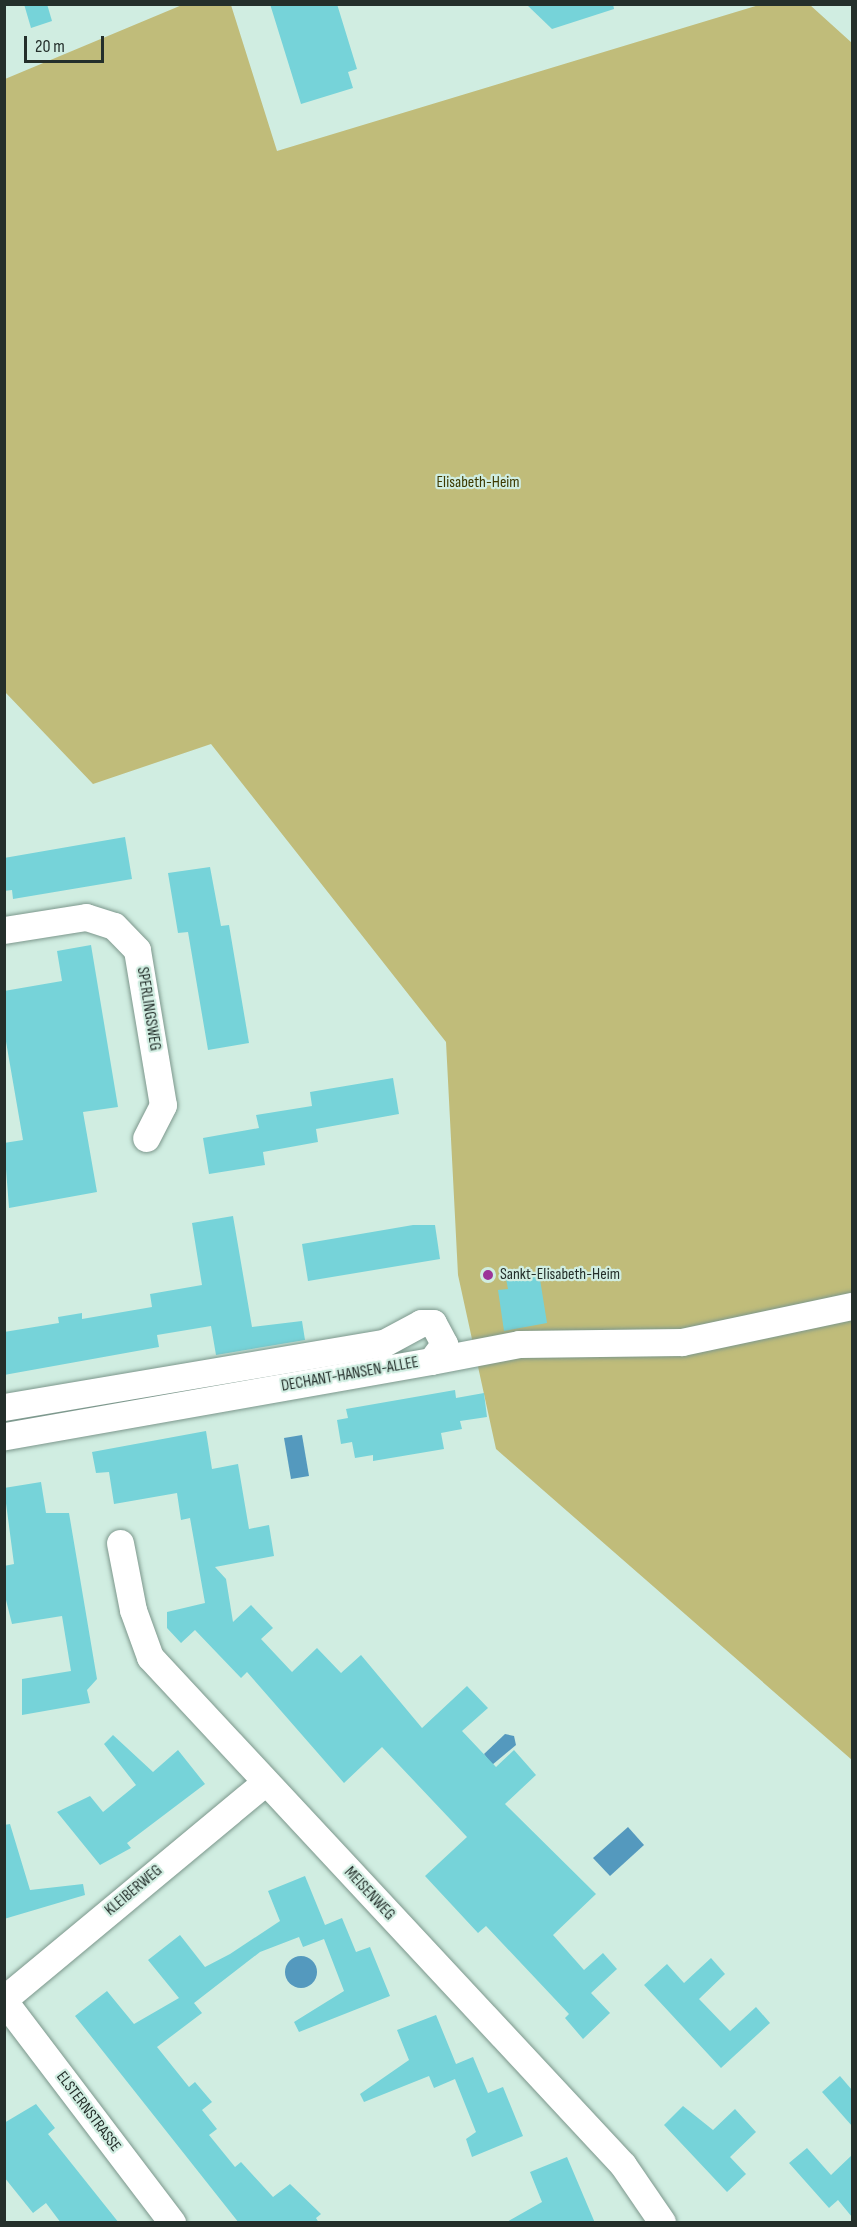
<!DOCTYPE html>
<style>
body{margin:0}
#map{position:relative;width:857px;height:2227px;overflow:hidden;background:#d0ede1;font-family:"Sofia Sans Condensed",sans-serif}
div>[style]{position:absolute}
.green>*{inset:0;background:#c0bc7a}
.water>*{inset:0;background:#5499be}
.round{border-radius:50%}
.building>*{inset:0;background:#76d3d9}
.roads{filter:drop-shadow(0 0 2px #7c978c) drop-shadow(0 0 2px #7c978c)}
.minor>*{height:27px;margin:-13.5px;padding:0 13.5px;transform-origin:13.5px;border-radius:13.5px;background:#fff}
.dots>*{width:16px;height:16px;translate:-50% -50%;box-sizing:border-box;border:3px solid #d0ede1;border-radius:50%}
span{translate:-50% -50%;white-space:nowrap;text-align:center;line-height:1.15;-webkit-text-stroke:4.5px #d0ede1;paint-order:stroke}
.park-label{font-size:16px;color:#3d3901}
.street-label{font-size:16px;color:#242f2b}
.poi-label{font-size:16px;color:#242f2b}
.left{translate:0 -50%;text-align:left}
.frame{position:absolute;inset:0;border:6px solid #242f2b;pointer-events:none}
.scale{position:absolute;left:24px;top:36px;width:80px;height:27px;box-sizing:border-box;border:3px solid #242f2b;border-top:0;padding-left:8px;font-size:18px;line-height:21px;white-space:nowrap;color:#242f2b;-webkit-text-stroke:4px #d0ede1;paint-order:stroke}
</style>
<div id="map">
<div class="green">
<div style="clip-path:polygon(182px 5px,231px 5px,277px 151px,759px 5px,810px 5px,852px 43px,852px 1760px,496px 1449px,458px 1275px,446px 1042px,211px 744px,93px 784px,5px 692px,5px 79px)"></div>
</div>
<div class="water">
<div style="clip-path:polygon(302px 1435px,309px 1476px,291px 1479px,284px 1438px)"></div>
<div style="clip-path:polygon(505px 1734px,514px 1736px,516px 1745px,492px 1765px,484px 1754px)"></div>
<div style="clip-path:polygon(628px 1827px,644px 1845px,610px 1876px,593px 1858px)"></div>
<div class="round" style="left:285px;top:1956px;width:32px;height:32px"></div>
</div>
<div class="building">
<div style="clip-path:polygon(24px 4px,47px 4px,52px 21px,31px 28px)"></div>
<div style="clip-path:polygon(270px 4px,337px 4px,357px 69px,348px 72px,353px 88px,301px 104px)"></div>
<div style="clip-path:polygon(526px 4px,613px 4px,614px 9px,552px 29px)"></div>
<div style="clip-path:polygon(125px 837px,132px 879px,13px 899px,12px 890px,4px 891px,4px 858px)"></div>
<div style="clip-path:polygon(210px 867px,221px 926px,229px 925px,249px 1043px,208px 1050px,188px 932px,178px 933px,168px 873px)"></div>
<div style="clip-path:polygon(91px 945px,118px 1107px,83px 1112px,97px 1192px,9px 1208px,4px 1143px,23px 1140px,4px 1030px,4px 991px,62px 981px,57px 951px)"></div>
<div style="clip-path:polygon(393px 1078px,399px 1114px,316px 1129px,318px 1142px,263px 1152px,265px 1165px,209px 1174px,203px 1138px,259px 1128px,256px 1115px,312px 1106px,310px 1092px)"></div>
<div style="clip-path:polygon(233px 1216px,252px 1327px,302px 1321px,305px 1340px,216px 1355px,211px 1326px,157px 1335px,159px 1347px,4px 1375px,4px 1332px,59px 1323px,58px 1317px,82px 1313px,82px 1319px,152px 1307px,150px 1294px,202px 1285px,192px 1223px)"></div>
<div style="clip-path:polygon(413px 1225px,435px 1225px,440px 1259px,308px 1281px,302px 1244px)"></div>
<div style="clip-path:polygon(539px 1273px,547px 1323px,504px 1331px,498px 1290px,508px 1289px,506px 1279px)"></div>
<div style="clip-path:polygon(455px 1390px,456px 1398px,484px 1393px,487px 1417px,460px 1421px,462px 1429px,441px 1433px,444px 1449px,373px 1461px,373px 1455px,355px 1458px,352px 1442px,341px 1444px,337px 1420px,348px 1418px,346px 1409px)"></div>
<div style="clip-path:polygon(206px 1431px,212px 1469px,238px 1464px,249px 1529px,269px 1525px,274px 1556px,215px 1567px,226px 1579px,233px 1622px,251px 1605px,273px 1628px,261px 1639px,292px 1672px,317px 1648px,341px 1673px,361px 1655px,422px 1728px,467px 1686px,488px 1708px,462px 1731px,496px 1767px,514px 1750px,536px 1775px,505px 1804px,596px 1894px,553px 1935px,584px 1970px,603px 1953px,617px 1969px,591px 1993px,610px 2013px,583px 2039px,565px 2018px,569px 2014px,486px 1926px,478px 1933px,425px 1876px,467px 1837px,382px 1747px,344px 1783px,247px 1672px,241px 1678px,195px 1630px,181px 1643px,167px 1628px,167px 1612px,205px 1603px,190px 1518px,181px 1520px,177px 1493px,114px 1504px,109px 1472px,96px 1473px,92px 1452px)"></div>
<div style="clip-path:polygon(41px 1482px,46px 1513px,69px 1513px,97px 1679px,87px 1690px,90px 1703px,22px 1715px,22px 1679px,71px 1671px,62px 1616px,12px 1624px,4px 1592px,4px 1566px,14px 1564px,4px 1488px)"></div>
<div style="clip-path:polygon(113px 1735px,153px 1772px,178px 1750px,205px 1784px,127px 1843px,131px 1848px,100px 1865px,57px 1812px,90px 1796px,103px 1812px,136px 1785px,104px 1744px)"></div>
<div style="clip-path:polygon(10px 1824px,30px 1890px,83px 1884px,85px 1895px,4px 1919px,4px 1825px)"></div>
<div style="clip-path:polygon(305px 1876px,325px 1925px,342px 1918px,356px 1952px,370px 1947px,390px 1996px,299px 2032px,294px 2022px,344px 1991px,324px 1939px,303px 1947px,299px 1937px,260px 1952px,194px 2003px,202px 2013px,157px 2047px,189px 2087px,195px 2082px,212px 2102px,202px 2110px,217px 2129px,209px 2135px,235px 2167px,241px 2162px,273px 2197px,290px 2184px,321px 2214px,316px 2218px,319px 2223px,239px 2223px,75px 2016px,107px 1991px,134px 2024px,179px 1998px,148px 1960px,180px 1935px,205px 1967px,230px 1954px,280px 1921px,268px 1891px)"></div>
<div style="clip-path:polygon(711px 1958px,725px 1974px,699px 1999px,730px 2031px,756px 2007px,770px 2023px,721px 2068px,644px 1985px,667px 1964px,684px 1983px)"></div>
<div style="clip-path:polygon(436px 2015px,456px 2064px,473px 2057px,488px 2093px,503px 2087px,523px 2136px,472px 2157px,466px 2139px,476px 2132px,455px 2079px,434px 2088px,429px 2076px,364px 2102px,360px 2094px,409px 2060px,397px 2030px)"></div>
<div style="clip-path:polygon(840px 2076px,852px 2090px,852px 2126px,822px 2092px)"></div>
<div style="clip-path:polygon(36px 2104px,55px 2128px,48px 2134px,119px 2223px,61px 2223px,46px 2203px,33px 2213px,4px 2177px,4px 2123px)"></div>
<div style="clip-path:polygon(683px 2106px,713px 2130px,735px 2109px,756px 2132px,730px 2157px,746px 2174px,727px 2192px,664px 2125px)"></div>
<div style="clip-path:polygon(807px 2148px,831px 2175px,852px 2155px,852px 2217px,838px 2200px,829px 2208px,789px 2163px)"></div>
<div style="clip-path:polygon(567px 2157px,595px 2223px,505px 2223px,542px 2202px,530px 2172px)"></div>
</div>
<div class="roads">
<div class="minor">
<div style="left:4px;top:930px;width:83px;rotate:-9deg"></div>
<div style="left:86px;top:917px;width:29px;rotate:18deg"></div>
<div style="left:114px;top:926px;width:33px;rotate:46deg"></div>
<div style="left:137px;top:950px;width:157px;rotate:80.5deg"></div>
<div style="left:163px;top:1105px;width:37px;rotate:117deg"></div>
<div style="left:431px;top:1361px;width:90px;rotate:-10.9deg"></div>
<div style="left:519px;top:1344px;width:163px;rotate:-0.7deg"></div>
<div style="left:682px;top:1342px;width:174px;rotate:-12deg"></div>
<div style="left:4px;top:1407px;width:385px;rotate:-9.6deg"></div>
<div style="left:384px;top:1343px;width:42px;rotate:-28.4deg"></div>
<div style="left:421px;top:1323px;width:12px"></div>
<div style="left:433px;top:1323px;width:24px;rotate:62deg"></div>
<div style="left:444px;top:1344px;width:21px;rotate:127deg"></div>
<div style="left:431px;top:1361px;width:434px;rotate:170deg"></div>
<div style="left:120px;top:1543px;width:68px;rotate:79deg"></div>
<div style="left:133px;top:1610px;width:50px;rotate:70.1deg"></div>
<div style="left:150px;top:1657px;width:694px;rotate:47.04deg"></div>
<div style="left:623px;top:2165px;width:69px;rotate:55.6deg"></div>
<div style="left:4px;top:1999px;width:338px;rotate:-39.7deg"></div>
<div style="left:4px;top:2001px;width:278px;rotate:52.8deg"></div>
</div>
</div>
<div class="dots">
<div style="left:488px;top:1275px;background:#9c3498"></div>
</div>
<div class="park-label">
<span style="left:478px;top:483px">Elisabeth-Heim</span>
</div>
<div class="street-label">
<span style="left:148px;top:1009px;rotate:81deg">SPERLINGSWEG</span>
<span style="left:350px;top:1375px;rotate:-10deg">DECHANT-HANSEN-ALLEE</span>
<span style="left:134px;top:1891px;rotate:-40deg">KLEIBERWEG</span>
<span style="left:369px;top:1894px;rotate:47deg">MEISENWEG</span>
<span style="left:88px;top:2112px;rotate:53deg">ELSTERNSTRASSE</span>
</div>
<div class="poi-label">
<span class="left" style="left:500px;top:1275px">Sankt-Elisabeth-Heim</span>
</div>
<div class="frame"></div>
<div class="scale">20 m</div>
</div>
